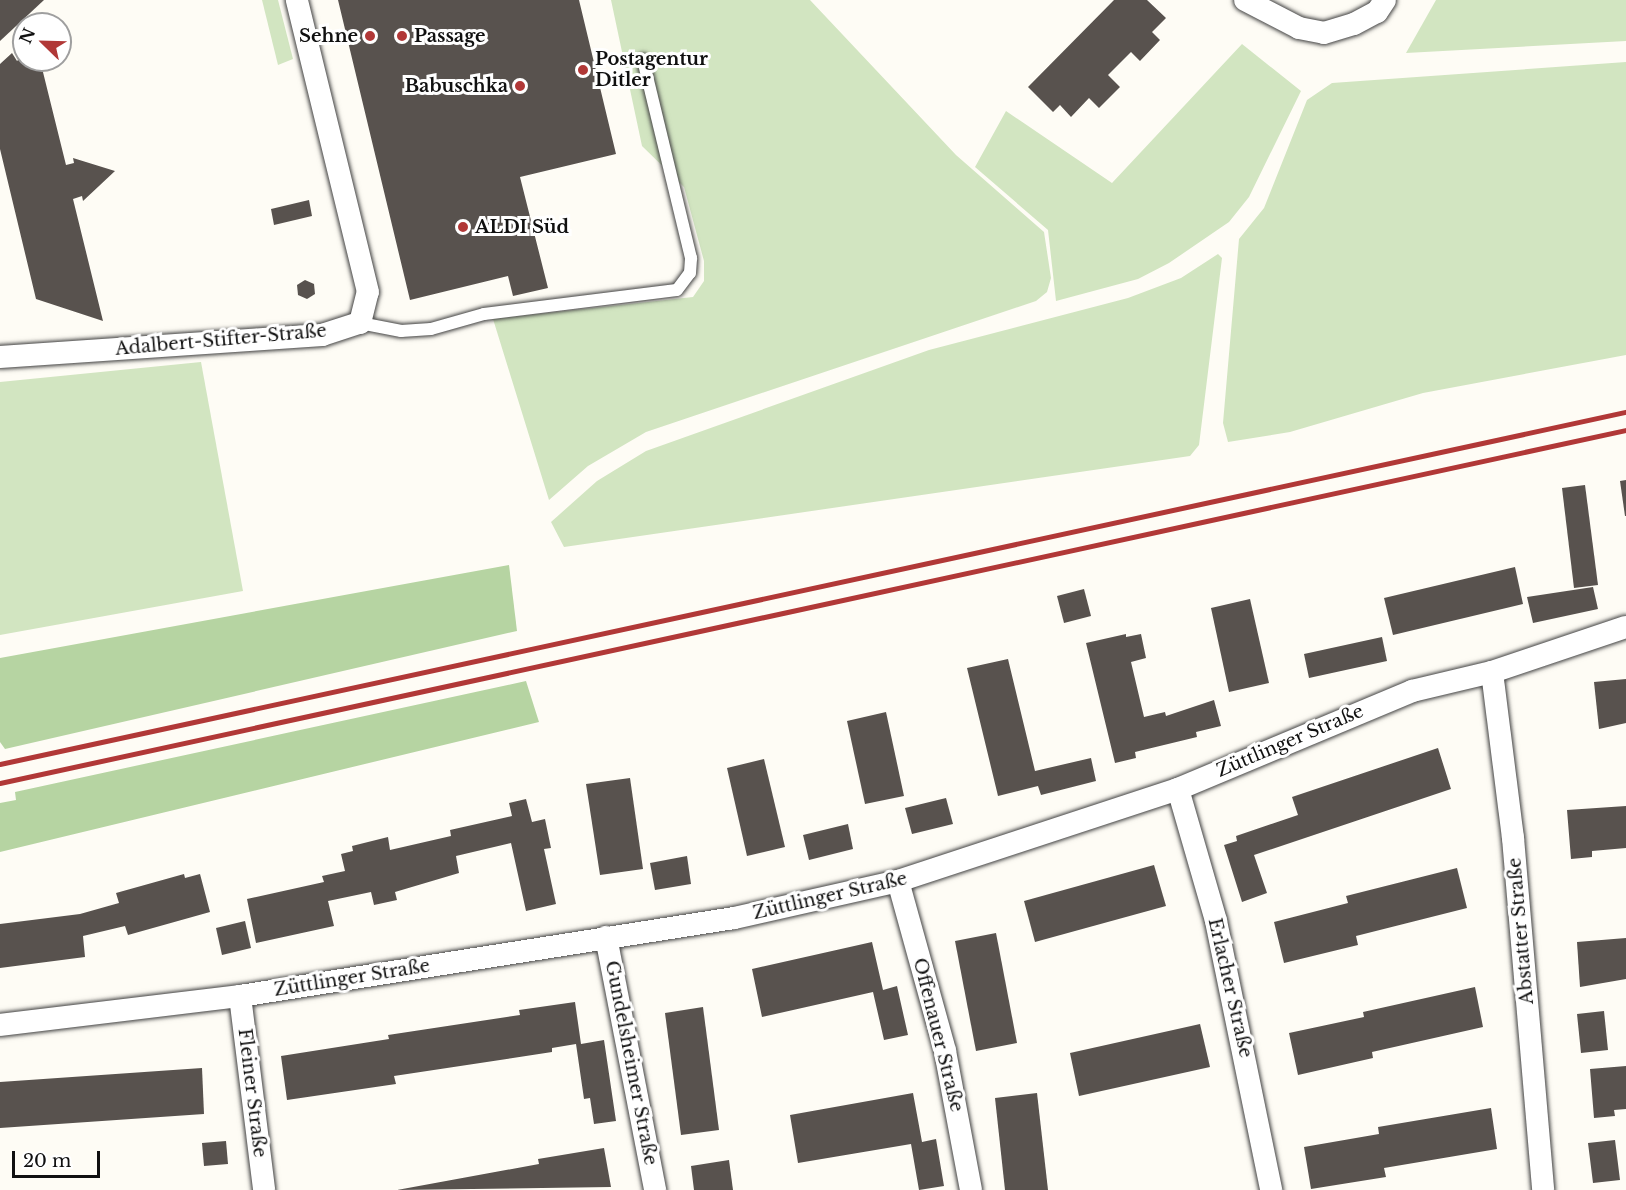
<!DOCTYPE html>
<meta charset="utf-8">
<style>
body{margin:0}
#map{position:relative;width:1626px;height:1190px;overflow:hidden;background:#fefcf5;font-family:"Libre Baskerville",serif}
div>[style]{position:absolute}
.green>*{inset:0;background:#d2e5c1}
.forest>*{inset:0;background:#b6d4a2}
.building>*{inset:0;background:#58524e}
.roads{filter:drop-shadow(0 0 2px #434343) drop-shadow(0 0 2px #434343)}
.service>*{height:12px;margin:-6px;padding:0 6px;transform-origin:6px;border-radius:6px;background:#fff}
.minor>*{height:22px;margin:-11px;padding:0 11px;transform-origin:11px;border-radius:11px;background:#fff}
.rail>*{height:4.5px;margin:-2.25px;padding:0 2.25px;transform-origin:2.25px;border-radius:2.25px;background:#b13837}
.dots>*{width:16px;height:16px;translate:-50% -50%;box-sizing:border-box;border:3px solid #fff;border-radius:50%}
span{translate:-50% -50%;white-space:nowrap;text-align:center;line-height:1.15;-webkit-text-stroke:6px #fff;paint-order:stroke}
.poi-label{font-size:18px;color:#101010;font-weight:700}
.right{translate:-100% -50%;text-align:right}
.left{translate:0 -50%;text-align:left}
.street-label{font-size:18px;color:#101010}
.north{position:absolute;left:12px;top:12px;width:60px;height:60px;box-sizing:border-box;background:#fff;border:2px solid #9f9f9f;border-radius:50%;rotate:293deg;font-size:16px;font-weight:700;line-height:24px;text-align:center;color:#101010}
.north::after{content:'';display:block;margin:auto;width:21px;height:27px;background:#b13837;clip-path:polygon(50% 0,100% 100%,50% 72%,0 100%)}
.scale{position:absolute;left:12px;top:1151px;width:88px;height:27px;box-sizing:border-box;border:3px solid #101010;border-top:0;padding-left:8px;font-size:18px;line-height:21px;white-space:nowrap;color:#101010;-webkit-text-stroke:4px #fff;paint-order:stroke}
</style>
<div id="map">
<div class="green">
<div style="clip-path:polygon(262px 0,278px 0,293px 59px,278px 65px)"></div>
<div style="clip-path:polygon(611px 0,810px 0,956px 155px,1044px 232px,1051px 278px,1047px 292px,1036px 301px,646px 432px,588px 466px,549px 500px,493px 319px,693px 297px,704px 281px,704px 261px,684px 187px,642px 146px)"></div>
<div style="clip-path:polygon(1436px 0,1626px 0,1626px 41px,1406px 53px)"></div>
<div style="clip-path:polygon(1242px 44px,1301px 91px,1249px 197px,1229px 222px,1169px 263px,1138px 279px,1056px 301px,1048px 230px,975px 167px,1006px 111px,1112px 183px)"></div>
<div style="clip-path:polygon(1626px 62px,1626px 355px,1423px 393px,1290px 432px,1228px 442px,1223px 423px,1239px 239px,1264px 208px,1307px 100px,1332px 83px)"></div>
<div style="clip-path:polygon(1218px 254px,1222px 258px,1199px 445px,1190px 456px,564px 547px,551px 522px,597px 481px,646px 451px,929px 350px,1128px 298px,1181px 278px)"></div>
<div style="clip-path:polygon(201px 362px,243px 591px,0 635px,0 382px)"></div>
</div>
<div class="forest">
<div style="clip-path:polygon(509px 565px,517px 631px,5px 749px,0 742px,0 658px)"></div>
<div style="clip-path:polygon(526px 681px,539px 722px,0 852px,0 803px,16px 800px,15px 792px)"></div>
</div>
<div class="building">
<div style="clip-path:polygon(0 0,44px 0,0 41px)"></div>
<div style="clip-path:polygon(338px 0,579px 0,616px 154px,520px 177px,548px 288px,513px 296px,508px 276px,410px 300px)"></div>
<div style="clip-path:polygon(1114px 0,1147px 0,1166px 18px,1152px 32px,1160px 40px,1140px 61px,1131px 52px,1108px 75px,1120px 87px,1099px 108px,1089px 98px,1071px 117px,1060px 105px,1053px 112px,1028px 87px)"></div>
<div style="clip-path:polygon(12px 53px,17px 61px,24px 54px,24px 60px,40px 60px,66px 165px,74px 163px,73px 158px,115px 171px,83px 201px,82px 196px,73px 199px,103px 321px,36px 299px,0 149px,0 64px)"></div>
<div style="clip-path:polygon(309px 200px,312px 216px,274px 225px,271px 209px)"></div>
<div style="clip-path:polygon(305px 280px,314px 284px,315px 294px,307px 299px,298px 295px,297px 285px)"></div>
<div style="clip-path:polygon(1626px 480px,1626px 516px,1625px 516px,1620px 481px)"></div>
<div style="clip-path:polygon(1585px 485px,1598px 585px,1574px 588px,1562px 488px)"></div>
<div style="clip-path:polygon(1515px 567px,1523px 604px,1393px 635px,1384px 598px)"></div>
<div style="clip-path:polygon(1593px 587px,1598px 609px,1533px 623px,1527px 597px)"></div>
<div style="clip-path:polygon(1084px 589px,1091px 616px,1064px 623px,1057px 596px)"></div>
<div style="clip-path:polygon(1250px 599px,1269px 683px,1229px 692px,1211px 608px)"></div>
<div style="clip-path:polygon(1126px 634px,1126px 637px,1141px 634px,1146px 658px,1131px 662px,1144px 717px,1165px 712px,1166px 716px,1214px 700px,1221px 726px,1196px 732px,1197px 737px,1135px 752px,1136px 758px,1115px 763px,1086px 643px)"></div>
<div style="clip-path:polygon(1382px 637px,1387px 661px,1309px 678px,1304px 654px)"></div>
<div style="clip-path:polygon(1008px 659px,1035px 771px,1091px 758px,1096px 781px,1041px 795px,1038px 786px,998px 796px,967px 668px)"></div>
<div style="clip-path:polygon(1626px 679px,1626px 723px,1599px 729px,1594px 682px)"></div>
<div style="clip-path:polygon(886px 712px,904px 796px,865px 804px,847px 721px)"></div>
<div style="clip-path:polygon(1438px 748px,1451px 789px,1254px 855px,1267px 893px,1242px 902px,1224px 845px,1237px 841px,1236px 836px,1298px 815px,1292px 797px)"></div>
<div style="clip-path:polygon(764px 759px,785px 847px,747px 856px,727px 768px)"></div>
<div style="clip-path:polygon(630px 778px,643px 869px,600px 875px,586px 784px)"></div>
<div style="clip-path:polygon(946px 798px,953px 824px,912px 834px,905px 808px)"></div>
<div style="clip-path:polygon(526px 799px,532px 822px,545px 819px,551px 848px,544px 849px,556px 904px,526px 911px,511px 843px,456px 856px,459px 873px,395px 892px,397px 900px,374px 905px,371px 892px,328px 901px,334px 926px,256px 943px,247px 899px,324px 882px,322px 876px,345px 871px,341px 854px,353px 851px,352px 846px,388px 837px,390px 850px,451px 836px,450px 830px,512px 816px,509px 803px)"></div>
<div style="clip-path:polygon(1626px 806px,1626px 848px,1592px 851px,1592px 857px,1571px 859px,1567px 810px)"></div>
<div style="clip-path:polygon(848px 824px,853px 849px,809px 860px,803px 835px)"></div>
<div style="clip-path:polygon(687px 856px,691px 884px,655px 890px,650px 863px)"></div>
<div style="clip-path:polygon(1154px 865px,1166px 906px,1035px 942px,1024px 901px)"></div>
<div style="clip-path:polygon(1457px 868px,1467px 908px,1356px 936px,1358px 945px,1284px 963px,1274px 922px,1348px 903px,1346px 896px)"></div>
<div style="clip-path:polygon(184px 874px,185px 878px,200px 874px,210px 912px,128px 935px,125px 926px,83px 936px,85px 957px,0 968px,0 924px,80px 914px,119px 903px,116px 893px)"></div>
<div style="clip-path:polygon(245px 921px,251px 948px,222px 955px,216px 928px)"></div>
<div style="clip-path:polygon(996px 933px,1017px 1043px,976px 1051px,955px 941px)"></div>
<div style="clip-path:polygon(1626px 938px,1626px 979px,1580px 987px,1577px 942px)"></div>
<div style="clip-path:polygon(872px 942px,883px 990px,897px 986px,908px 1035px,884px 1040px,873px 992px,762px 1017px,752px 969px)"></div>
<div style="clip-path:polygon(1475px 987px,1483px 1027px,1372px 1052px,1373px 1058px,1298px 1075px,1289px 1033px,1364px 1017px,1363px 1012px)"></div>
<div style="clip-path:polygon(575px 1002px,581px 1044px,604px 1040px,616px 1121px,594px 1124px,590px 1098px,584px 1099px,576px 1044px,552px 1048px,552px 1052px,394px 1076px,396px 1084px,287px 1100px,281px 1056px,389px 1039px,388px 1035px,520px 1015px,519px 1010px)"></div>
<div style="clip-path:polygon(703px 1007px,719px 1130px,681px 1135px,665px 1013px)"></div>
<div style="clip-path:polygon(1604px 1011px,1608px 1050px,1581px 1053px,1577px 1014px)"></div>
<div style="clip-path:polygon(1200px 1024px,1210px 1067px,1079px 1096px,1070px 1053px)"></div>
<div style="clip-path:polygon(1626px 1066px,1626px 1109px,1614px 1110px,1615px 1116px,1594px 1118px,1590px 1069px)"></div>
<div style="clip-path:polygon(202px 1068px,204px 1114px,0 1128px,0 1082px)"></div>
<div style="clip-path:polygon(913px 1093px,922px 1142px,936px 1139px,944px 1186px,919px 1190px,911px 1144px,798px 1163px,790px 1115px)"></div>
<div style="clip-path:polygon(1037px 1093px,1048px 1190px,1005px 1190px,995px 1098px)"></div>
<div style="clip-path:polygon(1491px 1108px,1497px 1149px,1384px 1168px,1386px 1177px,1311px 1189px,1304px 1147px,1379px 1134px,1378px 1127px)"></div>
<div style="clip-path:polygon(1615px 1140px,1620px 1180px,1593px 1183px,1588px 1143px)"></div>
<div style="clip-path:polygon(226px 1141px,228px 1164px,204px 1166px,202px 1143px)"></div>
<div style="clip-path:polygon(604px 1148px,611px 1187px,397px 1190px,539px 1164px,538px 1159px)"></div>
<div style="clip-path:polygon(729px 1160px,733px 1190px,694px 1190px,691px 1166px)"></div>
</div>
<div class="roads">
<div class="service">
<div style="left:360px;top:323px;width:42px;rotate:11deg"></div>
<div style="left:401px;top:331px;width:30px;rotate:-4deg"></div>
<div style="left:431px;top:329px;width:55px;rotate:-15.8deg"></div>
<div style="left:484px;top:314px;width:194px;rotate:-7.1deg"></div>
<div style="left:677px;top:290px;width:21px;rotate:-53deg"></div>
<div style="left:690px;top:273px;width:15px;rotate:-86deg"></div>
<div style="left:691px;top:258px;width:204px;rotate:-103.6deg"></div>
</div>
<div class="minor">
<div style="left:1245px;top:0;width:61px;rotate:27.4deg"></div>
<div style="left:1299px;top:28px;width:25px;rotate:11deg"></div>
<div style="left:1324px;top:33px;width:31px;rotate:-17deg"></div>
<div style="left:1354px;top:24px;width:26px;rotate:-28deg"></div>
<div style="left:1377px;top:12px;width:14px;rotate:-56deg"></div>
<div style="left:0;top:357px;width:323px;rotate:-3.9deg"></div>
<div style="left:322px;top:335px;width:40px;rotate:-18deg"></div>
<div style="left:360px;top:323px;width:32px;rotate:-76deg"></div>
<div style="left:368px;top:292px;width:301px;rotate:-103.7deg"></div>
<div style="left:1492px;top:672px;width:167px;rotate:82.8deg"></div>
<div style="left:1513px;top:838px;width:353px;rotate:85.1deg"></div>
<div style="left:1178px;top:789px;width:137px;rotate:73.9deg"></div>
<div style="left:1216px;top:921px;width:275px;rotate:78.4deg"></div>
<div style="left:898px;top:881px;width:176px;rotate:74.5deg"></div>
<div style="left:945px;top:1051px;width:141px;rotate:79.4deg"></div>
<div style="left:606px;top:937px;width:258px;rotate:79deg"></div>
<div style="left:240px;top:996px;width:195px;rotate:82.9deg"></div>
<div style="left:0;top:1025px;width:242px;rotate:-6.9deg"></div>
<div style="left:240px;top:996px;width:500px;rotate:-8.97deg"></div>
<div style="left:734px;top:918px;width:168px;rotate:-12.7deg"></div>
<div style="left:898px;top:881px;width:295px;rotate:-18.2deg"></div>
<div style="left:1178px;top:789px;width:254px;rotate:-22.7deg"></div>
<div style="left:1412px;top:691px;width:82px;rotate:-13.4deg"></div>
<div style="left:1492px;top:672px;width:141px;rotate:-18.6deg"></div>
</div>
</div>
<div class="rail">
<div style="left:0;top:764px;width:1664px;rotate:-12.22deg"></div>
<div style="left:0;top:783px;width:1664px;rotate:-12.25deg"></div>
</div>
<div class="dots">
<div style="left:370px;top:36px;background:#b13837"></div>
<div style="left:402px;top:36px;background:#b13837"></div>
<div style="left:583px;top:70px;background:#b13837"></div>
<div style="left:520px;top:86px;background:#b13837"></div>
<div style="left:463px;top:227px;background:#b13837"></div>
</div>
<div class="poi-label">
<span class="right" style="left:358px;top:36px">Sehne</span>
<span class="left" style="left:414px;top:36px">Passage</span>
<span class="left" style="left:595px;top:70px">Postagentur<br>Ditler</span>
<span class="right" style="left:508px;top:86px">Babuschka</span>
<span class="left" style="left:475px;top:227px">ALDI Süd</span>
</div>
<div class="street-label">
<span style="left:221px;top:340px;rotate:-5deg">Adalbert-Stifter-Straße</span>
<span style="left:1290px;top:741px;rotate:-23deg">Züttlinger Straße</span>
<span style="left:830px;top:896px;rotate:-13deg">Züttlinger Straße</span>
<span style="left:1521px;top:931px;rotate:-95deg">Abstatter Straße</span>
<span style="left:352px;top:978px;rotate:-9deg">Züttlinger Straße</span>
<span style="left:1230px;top:988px;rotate:77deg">Erlacher Straße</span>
<span style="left:938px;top:1035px;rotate:76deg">Offenauer Straße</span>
<span style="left:631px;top:1063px;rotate:79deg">Gundelsheimer Straße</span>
<span style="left:252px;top:1093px;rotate:83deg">Fleiner Straße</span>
</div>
<div class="north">N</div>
<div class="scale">20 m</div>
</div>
